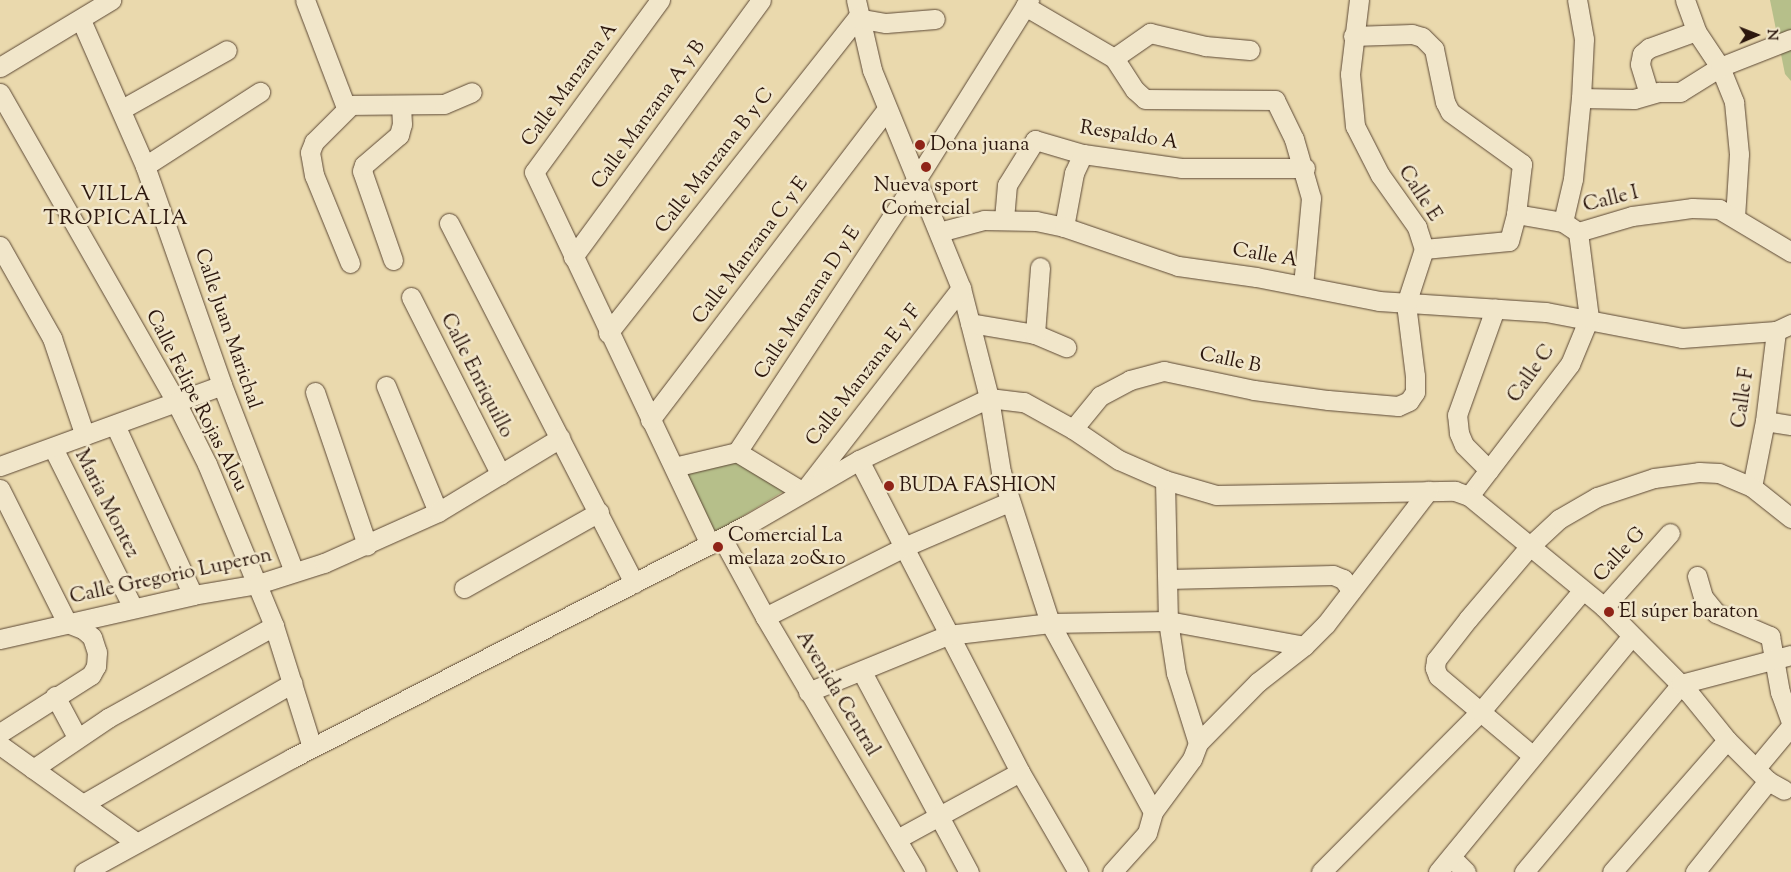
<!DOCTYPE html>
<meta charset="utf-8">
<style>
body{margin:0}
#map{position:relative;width:1791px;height:872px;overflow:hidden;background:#ead9ad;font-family:"Sorts Mill Goudy",serif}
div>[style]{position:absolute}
.green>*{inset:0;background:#b6bf8a}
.roads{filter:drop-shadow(0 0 1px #5c4835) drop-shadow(0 0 1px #5c4835)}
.minor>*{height:19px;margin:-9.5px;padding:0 9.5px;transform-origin:9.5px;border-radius:9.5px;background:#f1e6ca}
.dots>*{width:14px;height:14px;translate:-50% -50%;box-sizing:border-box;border:2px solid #f1e6ca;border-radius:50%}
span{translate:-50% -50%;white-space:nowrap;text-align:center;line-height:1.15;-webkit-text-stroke:5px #f1e6ca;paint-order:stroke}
.street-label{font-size:20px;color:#2c170d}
.poi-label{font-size:20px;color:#2c170d}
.left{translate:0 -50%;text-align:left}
.neighbourhood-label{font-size:21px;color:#2c170d;letter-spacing:1px}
.north{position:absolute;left:1731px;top:10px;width:50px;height:50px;-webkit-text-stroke:4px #f1e6ca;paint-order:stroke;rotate:89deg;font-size:14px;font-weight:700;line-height:20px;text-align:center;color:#2c170d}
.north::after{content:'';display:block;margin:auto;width:18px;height:22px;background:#2c170d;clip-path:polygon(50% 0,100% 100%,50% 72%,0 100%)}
</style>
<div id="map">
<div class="green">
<div style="clip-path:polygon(1770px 0,1791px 0,1791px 81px,1785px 74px)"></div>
<div style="clip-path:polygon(738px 458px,784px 491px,715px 533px,683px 471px)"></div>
</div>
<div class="roads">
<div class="minor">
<div style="left:305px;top:0;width:112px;rotate:69.1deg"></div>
<div style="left:345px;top:105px;width:99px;rotate:-0.6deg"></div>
<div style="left:444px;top:104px;width:30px;rotate:-23deg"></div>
<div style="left:660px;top:0;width:213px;rotate:126.2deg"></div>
<div style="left:534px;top:172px;width:412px;rotate:64.7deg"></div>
<div style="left:856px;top:0;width:72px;rotate:77.1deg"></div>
<div style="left:872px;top:70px;width:235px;rotate:67.8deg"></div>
<div style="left:961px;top:288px;width:114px;rotate:75.7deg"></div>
<div style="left:989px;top:398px;width:75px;rotate:80.8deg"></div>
<div style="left:1001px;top:472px;width:159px;rotate:72deg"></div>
<div style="left:1050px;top:623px;width:215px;rotate:61.4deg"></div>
<div style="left:1685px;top:0;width:33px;rotate:70deg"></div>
<div style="left:1696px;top:31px;width:43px;rotate:56.3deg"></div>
<div style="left:1720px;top:67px;width:38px;rotate:68deg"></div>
<div style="left:1734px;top:102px;width:52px;rotate:84.5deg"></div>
<div style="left:1739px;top:154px;width:63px;rotate:93.6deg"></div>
<div style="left:1025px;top:6px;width:103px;rotate:30.3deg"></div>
<div style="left:1114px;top:58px;width:38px;rotate:57deg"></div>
<div style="left:1135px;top:90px;width:13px;rotate:42deg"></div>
<div style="left:1145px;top:99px;width:130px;rotate:0.4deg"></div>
<div style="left:1275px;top:100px;width:43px;rotate:64deg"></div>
<div style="left:1294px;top:139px;width:61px;rotate:73.9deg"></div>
<div style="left:1311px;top:198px;width:88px;rotate:95.2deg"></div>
<div style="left:81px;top:20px;width:159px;rotate:66.3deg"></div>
<div style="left:145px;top:166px;width:232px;rotate:70.6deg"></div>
<div style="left:222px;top:385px;width:200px;rotate:68.9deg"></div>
<div style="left:1353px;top:36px;width:59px;rotate:-1.9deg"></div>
<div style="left:1412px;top:34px;width:10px;rotate:17deg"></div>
<div style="left:1422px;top:37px;width:17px;rotate:45deg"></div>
<div style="left:1434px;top:49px;width:54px;rotate:78.3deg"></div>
<div style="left:1445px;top:102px;width:11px;rotate:63deg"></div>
<div style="left:1450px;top:112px;width:89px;rotate:35.8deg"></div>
<div style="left:1522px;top:164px;width:50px;rotate:96.8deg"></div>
<div style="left:1114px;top:58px;width:44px;rotate:-34.8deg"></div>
<div style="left:1150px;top:33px;width:57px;rotate:13.3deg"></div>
<div style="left:1205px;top:46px;width:45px;rotate:5.1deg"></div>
<div style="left:0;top:67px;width:130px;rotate:-31.1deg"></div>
<div style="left:0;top:93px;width:356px;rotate:60.3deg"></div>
<div style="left:176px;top:402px;width:69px;rotate:63.4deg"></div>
<div style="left:207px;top:464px;width:175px;rotate:67.5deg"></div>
<div style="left:274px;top:626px;width:127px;rotate:72.6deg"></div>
<div style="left:1649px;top:94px;width:31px;rotate:-107deg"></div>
<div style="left:1640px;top:64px;width:10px;rotate:-79deg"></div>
<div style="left:1642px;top:54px;width:9px;rotate:-41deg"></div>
<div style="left:1649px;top:48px;width:50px;rotate:-19.9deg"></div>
<div style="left:1581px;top:98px;width:53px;rotate:1.1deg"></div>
<div style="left:1634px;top:99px;width:26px;rotate:-16deg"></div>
<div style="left:1659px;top:92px;width:21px"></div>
<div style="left:1680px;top:92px;width:47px;rotate:-32deg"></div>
<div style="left:1720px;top:67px;width:76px;rotate:-21.5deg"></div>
<div style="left:122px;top:109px;width:120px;rotate:-29.3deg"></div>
<div style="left:145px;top:166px;width:137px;rotate:-32.8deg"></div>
<div style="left:1004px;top:219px;width:34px;rotate:-85deg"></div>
<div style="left:1007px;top:185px;width:53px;rotate:-58.1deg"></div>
<div style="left:1035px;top:140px;width:50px;rotate:16.3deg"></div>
<div style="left:1083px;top:154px;width:99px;rotate:8.1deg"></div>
<div style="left:1181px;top:168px;width:124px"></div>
<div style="left:1563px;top:222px;width:44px;rotate:-76.9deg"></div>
<div style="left:1573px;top:179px;width:81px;rotate:-84.4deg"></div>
<div style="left:1581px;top:98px;width:59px;rotate:-87.1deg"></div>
<div style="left:1584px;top:39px;width:40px;rotate:-100deg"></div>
<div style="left:449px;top:223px;width:405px;rotate:62.8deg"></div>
<div style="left:1064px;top:227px;width:55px;rotate:-79.5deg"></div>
<div style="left:1074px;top:173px;width:21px;rotate:-65deg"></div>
<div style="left:939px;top:232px;width:47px;rotate:-14.9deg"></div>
<div style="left:984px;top:220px;width:52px;rotate:1.1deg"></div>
<div style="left:1036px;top:221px;width:29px;rotate:12deg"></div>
<div style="left:1064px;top:227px;width:120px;rotate:18.9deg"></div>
<div style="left:1178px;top:266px;width:79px;rotate:8deg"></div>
<div style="left:1256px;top:277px;width:125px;rotate:11deg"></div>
<div style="left:1379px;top:301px;width:167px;rotate:3.8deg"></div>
<div style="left:1546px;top:312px;width:138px;rotate:10.8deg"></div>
<div style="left:1682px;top:338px;width:94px;rotate:-4.3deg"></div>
<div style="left:0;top:246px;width:106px;rotate:60.5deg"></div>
<div style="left:52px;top:338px;width:103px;rotate:71.4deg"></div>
<div style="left:1424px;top:249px;width:85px;rotate:-5.4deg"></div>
<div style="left:1509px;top:241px;width:28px;rotate:-75deg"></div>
<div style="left:1516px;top:214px;width:48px;rotate:9.7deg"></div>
<div style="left:1563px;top:222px;width:18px;rotate:34deg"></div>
<div style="left:1578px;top:232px;width:56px;rotate:-16.5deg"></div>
<div style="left:1632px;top:216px;width:61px;rotate:-7.6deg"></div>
<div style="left:1692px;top:208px;width:27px;rotate:2deg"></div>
<div style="left:1719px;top:209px;width:84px;rotate:30.8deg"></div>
<div style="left:573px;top:257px;width:318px;rotate:-53.8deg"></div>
<div style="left:393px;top:260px;width:94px;rotate:-109.2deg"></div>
<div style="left:362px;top:171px;width:6px;rotate:-72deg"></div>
<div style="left:364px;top:165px;width:46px;rotate:-40.6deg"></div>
<div style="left:399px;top:135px;width:11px;rotate:-75deg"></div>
<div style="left:402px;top:124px;width:19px;rotate:-93deg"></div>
<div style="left:350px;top:263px;width:95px;rotate:-112.2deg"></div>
<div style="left:314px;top:175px;width:23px;rotate:-100deg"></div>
<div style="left:310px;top:152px;width:11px;rotate:-68deg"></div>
<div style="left:314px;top:142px;width:52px;rotate:-45deg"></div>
<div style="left:411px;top:297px;width:199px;rotate:63.2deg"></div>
<div style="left:970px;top:323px;width:66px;rotate:9.6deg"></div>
<div style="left:1035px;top:334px;width:34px;rotate:23deg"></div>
<div style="left:608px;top:333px;width:402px;rotate:-51.7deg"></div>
<div style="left:857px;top:18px;width:29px;rotate:10deg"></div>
<div style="left:886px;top:23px;width:49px;rotate:-4.7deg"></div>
<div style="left:1035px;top:334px;width:67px;rotate:-85.7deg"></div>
<div style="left:386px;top:386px;width:136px;rotate:67.6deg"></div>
<div style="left:315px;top:392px;width:162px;rotate:71.2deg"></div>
<div style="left:650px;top:420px;width:391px;rotate:-52.7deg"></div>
<div style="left:1765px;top:421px;width:26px;rotate:9deg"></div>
<div style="left:115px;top:425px;width:187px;rotate:65.4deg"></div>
<div style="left:1073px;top:429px;width:43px;rotate:-50.7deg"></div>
<div style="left:1100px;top:396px;width:34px;rotate:-28deg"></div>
<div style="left:1130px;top:380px;width:35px;rotate:-15deg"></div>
<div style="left:1164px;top:371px;width:92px;rotate:11.9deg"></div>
<div style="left:1254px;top:390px;width:75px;rotate:7.7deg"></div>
<div style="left:1328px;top:400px;width:70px;rotate:4.9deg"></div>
<div style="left:1398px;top:406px;width:12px;rotate:-24deg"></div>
<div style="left:1409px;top:401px;width:11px;rotate:-56deg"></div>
<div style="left:1415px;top:392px;width:16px;rotate:-90deg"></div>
<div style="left:1415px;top:376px;width:73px;rotate:-97.1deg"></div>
<div style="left:1406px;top:304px;width:58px;rotate:-71.9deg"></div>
<div style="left:1424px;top:249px;width:23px;rotate:-108deg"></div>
<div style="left:1417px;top:227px;width:64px;rotate:-125.4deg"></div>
<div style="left:1380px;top:175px;width:55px;rotate:-117deg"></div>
<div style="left:1355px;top:126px;width:52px;rotate:-95.5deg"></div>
<div style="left:1350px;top:74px;width:75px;rotate:-83.1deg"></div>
<div style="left:53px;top:448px;width:179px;rotate:63.4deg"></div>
<div style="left:737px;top:452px;width:323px;rotate:-56.6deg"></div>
<div style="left:915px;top:182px;width:215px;rotate:-57.9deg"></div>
<div style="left:859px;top:460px;width:351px;rotate:62.7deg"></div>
<div style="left:1020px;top:772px;width:116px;rotate:59.9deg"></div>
<div style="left:0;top:466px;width:236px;rotate:-20deg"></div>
<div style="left:674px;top:467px;width:65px;rotate:-13.4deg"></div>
<div style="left:737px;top:452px;width:77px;rotate:31.2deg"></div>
<div style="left:803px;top:492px;width:258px;rotate:-52.2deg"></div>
<div style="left:1489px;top:470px;width:35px;rotate:-135deg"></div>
<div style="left:1464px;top:445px;width:13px;rotate:-113deg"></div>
<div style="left:1459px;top:433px;width:18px;rotate:-96deg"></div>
<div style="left:1457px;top:415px;width:113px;rotate:-70.3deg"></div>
<div style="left:1165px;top:480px;width:141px;rotate:88.8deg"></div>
<div style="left:1168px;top:621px;width:53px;rotate:81.3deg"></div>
<div style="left:1176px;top:673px;width:73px;rotate:72.6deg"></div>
<div style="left:1752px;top:487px;width:67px;rotate:-78.9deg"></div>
<div style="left:1765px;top:421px;width:91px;rotate:-83deg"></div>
<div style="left:1776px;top:331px;width:17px;rotate:-25deg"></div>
<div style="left:0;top:489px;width:150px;rotate:63.4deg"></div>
<div style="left:67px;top:623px;width:17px;rotate:21deg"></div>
<div style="left:83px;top:629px;width:12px;rotate:42deg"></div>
<div style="left:92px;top:637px;width:16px;rotate:72deg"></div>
<div style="left:97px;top:652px;width:14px;rotate:94deg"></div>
<div style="left:96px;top:666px;width:10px;rotate:119deg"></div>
<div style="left:91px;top:675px;width:108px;rotate:147.5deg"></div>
<div style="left:1469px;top:496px;width:166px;rotate:-52.6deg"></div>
<div style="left:1570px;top:364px;width:50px;rotate:-67.6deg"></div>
<div style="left:1589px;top:318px;width:87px;rotate:-97.3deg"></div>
<div style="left:722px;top:538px;width:90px;rotate:61.4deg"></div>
<div style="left:765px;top:617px;width:296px;rotate:59.4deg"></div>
<div style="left:1697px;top:576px;width:22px;rotate:74deg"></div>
<div style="left:1703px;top:597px;width:21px;rotate:51deg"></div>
<div style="left:1716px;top:613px;width:59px;rotate:23.1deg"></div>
<div style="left:1770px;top:636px;width:57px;rotate:79.9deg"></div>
<div style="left:1780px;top:692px;width:32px;rotate:70deg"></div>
<div style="left:1168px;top:579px;width:165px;rotate:-1.4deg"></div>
<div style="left:1333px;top:575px;width:11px;rotate:22deg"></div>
<div style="left:1343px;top:579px;width:14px;rotate:54deg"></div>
<div style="left:464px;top:588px;width:155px;rotate:-29.4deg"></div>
<div style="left:1604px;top:607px;width:99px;rotate:-48.3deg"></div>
<div style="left:765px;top:617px;width:156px;rotate:-26.7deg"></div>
<div style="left:904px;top:547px;width:114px;rotate:-23.2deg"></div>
<div style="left:0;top:639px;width:198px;rotate:-12.8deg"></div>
<div style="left:193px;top:595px;width:66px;rotate:-9.6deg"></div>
<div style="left:258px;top:584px;width:69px;rotate:-17.7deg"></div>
<div style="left:324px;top:563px;width:125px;rotate:-24.1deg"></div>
<div style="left:438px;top:512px;width:143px;rotate:-31.2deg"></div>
<div style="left:862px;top:672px;width:227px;rotate:61.9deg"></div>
<div style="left:808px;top:692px;width:151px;rotate:-22.2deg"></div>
<div style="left:948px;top:635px;width:103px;rotate:-6.7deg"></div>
<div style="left:1050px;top:623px;width:118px;rotate:-1deg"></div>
<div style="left:1168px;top:621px;width:138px;rotate:10.4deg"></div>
<div style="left:55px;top:696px;width:47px;rotate:61.8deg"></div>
<div style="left:0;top:745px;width:168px;rotate:35.6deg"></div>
<div style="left:1533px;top:756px;width:124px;rotate:-139.9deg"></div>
<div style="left:1438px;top:676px;width:9px;rotate:-111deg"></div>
<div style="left:1435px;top:668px;width:8px;rotate:-83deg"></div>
<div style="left:1436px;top:660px;width:52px;rotate:-52deg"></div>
<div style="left:1468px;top:619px;width:96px;rotate:-49.7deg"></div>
<div style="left:1530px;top:546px;width:40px;rotate:-43deg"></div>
<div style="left:1559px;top:519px;width:44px;rotate:-30.1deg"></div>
<div style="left:1597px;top:497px;width:60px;rotate:-18.4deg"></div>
<div style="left:1654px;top:478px;width:45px;rotate:-7.6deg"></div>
<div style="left:1699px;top:472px;width:20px;rotate:3deg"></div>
<div style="left:1719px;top:473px;width:36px;rotate:23deg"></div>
<div style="left:1752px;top:487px;width:50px;rotate:38.5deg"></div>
<div style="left:1756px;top:768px;width:55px;rotate:-50.2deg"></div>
<div style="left:33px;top:769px;width:91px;rotate:-34.2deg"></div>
<div style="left:108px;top:718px;width:190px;rotate:-29deg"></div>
<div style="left:83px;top:804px;width:242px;rotate:-30deg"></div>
<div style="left:897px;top:839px;width:140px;rotate:-28.6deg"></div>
<div style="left:1451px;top:857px;width:21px;rotate:45deg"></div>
<div style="left:84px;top:872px;width:237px;rotate:-28.7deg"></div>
<div style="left:292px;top:758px;width:511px;rotate:-27.12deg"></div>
<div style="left:747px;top:525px;width:129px;rotate:-30.1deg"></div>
<div style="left:859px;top:460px;width:144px;rotate:-25.5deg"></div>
<div style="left:989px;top:398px;width:35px;rotate:7deg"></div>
<div style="left:1024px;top:402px;width:56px;rotate:28.9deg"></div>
<div style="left:1073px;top:429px;width:55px;rotate:34deg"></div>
<div style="left:1119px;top:460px;width:50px;rotate:23.5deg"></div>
<div style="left:1165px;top:480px;width:53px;rotate:16.4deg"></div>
<div style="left:1216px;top:495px;width:239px;rotate:-1deg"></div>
<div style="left:1455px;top:491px;width:15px;rotate:20deg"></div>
<div style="left:1469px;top:496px;width:175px;rotate:39.4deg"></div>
<div style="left:1604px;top:607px;width:121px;rotate:45.3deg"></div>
<div style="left:1689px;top:693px;width:60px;rotate:51deg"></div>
<div style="left:1727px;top:740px;width:58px;rotate:45deg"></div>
<div style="left:1768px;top:781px;width:18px;rotate:29deg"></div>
<div style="left:1112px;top:872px;width:52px;rotate:-48.1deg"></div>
<div style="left:1147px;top:833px;width:22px;rotate:-74deg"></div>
<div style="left:1153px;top:812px;width:66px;rotate:-53.7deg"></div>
<div style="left:1192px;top:759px;width:17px;rotate:-69deg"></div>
<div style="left:1198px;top:743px;width:86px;rotate:-45.5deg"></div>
<div style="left:1258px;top:682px;width:58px;rotate:-38deg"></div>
<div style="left:1304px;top:646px;width:31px;rotate:-45deg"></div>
<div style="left:1326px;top:624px;width:168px;rotate:-52.5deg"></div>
<div style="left:1321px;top:872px;width:227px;rotate:-45.2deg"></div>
<div style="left:1481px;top:711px;width:158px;rotate:-49.9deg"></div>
<div style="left:1438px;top:872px;width:304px;rotate:-50.6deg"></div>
<div style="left:1524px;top:872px;width:245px;rotate:-50.1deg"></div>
<div style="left:1681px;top:684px;width:114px;rotate:-14.8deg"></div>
<div style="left:1612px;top:872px;width:175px;rotate:-48.9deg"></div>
<div style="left:1695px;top:872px;width:117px;rotate:-51.3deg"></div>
</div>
</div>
<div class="dots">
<div style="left:920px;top:145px;background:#8f2418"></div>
<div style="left:926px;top:167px;background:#8f2418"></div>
<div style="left:889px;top:486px;background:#8f2418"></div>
<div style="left:718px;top:547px;background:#8f2418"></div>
<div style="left:1609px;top:612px;background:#8f2418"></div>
</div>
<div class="street-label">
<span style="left:570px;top:85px;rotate:-54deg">Calle Manzana A</span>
<span style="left:649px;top:115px;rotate:-54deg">Calle Manzana A y B</span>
<span style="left:1129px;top:136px;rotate:9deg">Respaldo A</span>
<span style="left:715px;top:161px;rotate:-52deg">Calle Manzana B y C</span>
<span style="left:1419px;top:194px;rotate:57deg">Calle E</span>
<span style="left:1611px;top:200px;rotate:-14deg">Calle I</span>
<span style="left:751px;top:251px;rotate:-53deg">Calle Manzana C y E</span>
<span style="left:1265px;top:256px;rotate:10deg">Calle A</span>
<span style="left:808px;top:303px;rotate:-57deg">Calle Manzana D y E</span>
<span style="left:227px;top:329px;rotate:71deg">Calle Juan Marichal</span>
<span style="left:1230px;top:361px;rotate:12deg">Calle B</span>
<span style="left:1532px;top:374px;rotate:-55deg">Calle C</span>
<span style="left:476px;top:376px;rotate:63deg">Calle Enriquillo</span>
<span style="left:864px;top:376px;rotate:-52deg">Calle Manzana E y F</span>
<span style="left:1744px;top:398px;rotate:-82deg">Calle F</span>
<span style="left:196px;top:401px;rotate:63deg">Calle Felipe Rojas Alou</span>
<span style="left:106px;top:504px;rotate:63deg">Maria Montez</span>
<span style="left:1620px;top:555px;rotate:-48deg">Calle G</span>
<span style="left:171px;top:577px;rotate:-12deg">Calle Gregorio Luperon</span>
<span style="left:837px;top:694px;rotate:59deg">Avenida Central</span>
</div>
<div class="poi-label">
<span class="left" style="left:930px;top:145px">Dona juana</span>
<span style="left:926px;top:198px">Nueva sport<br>Comercial</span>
<span class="left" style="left:899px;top:486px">BUDA FASHION</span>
<span class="left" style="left:728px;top:548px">Comercial La<br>melaza 20&amp;10</span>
<span class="left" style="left:1619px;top:612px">El súper baraton</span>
</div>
<div class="neighbourhood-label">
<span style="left:116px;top:207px">VILLA<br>TROPICALIA</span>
</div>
<div class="north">N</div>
</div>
